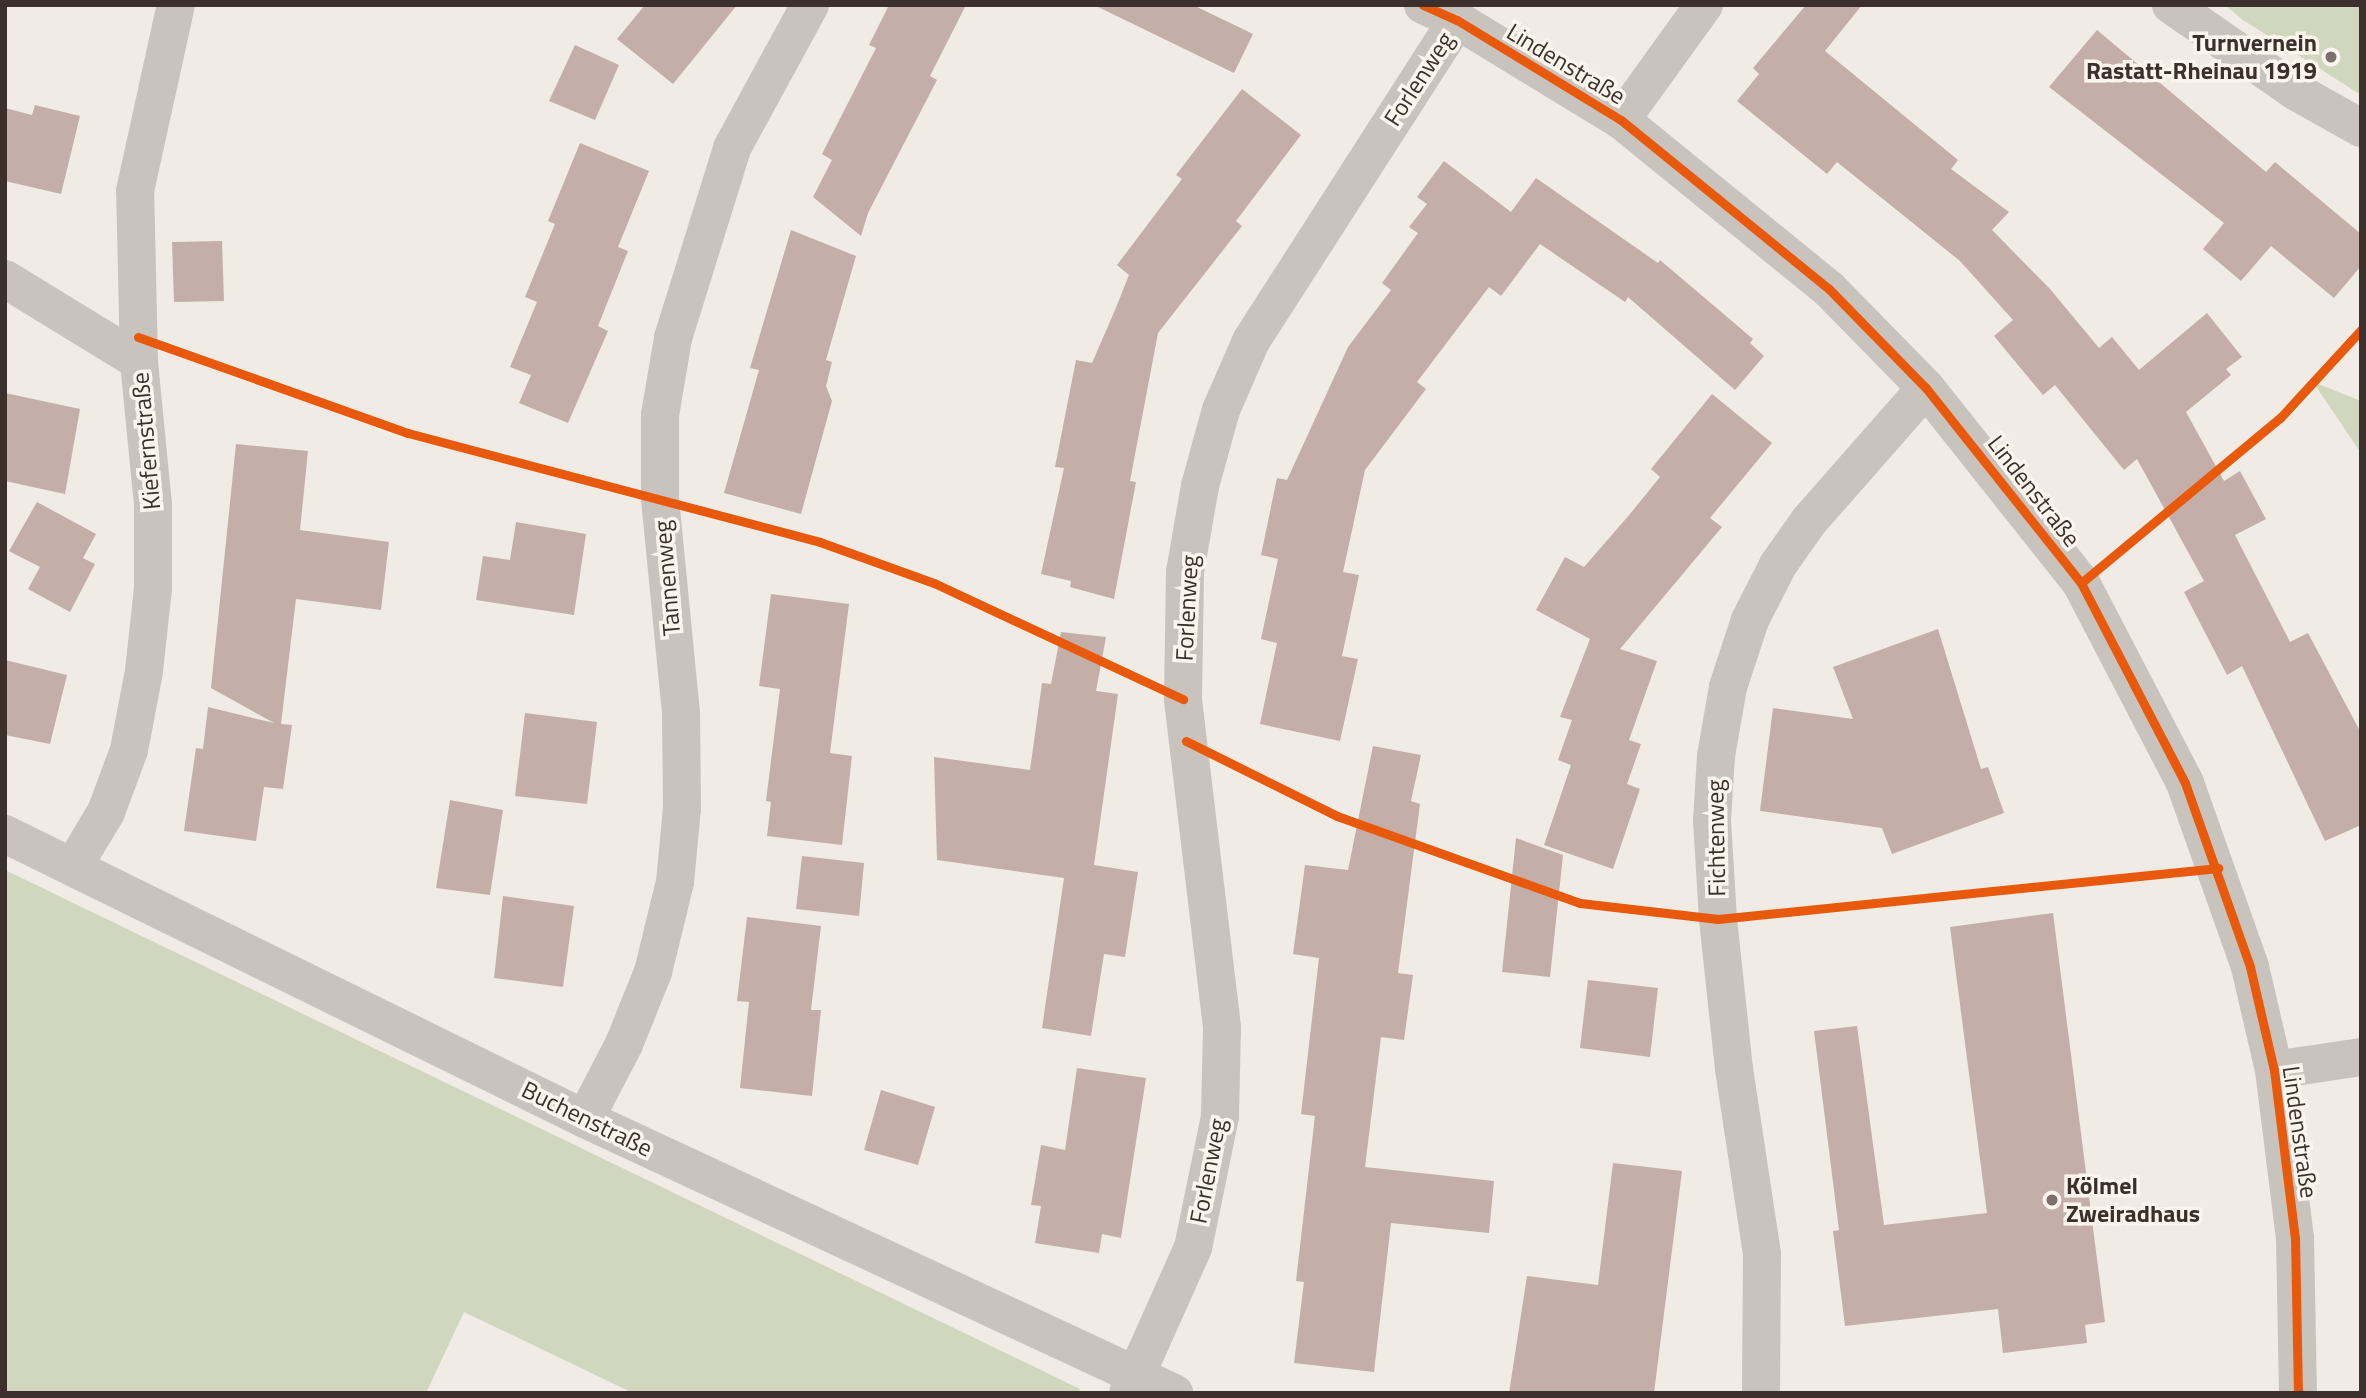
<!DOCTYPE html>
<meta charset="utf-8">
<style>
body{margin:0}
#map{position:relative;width:2366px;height:1398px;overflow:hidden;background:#f0ebe5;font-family:"Titillium Web",sans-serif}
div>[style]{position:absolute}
.green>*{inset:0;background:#d1d6bf}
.building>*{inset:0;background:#c3afa7}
.minor>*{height:38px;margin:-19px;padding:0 19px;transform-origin:19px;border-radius:19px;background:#c9c3be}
.cycleway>*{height:9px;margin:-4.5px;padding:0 4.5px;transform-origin:4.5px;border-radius:4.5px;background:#e8590c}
.dots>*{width:19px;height:19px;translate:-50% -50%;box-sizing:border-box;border:4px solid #fbf5ee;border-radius:50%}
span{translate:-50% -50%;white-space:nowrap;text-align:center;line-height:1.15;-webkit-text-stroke:7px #fbf5ee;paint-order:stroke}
.poi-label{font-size:24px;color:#3b302b;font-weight:700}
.right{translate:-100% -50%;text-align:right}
.left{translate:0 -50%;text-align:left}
.street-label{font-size:24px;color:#3b302b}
.frame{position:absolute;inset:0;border:7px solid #3b302b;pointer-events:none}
</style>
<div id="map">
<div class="green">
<div style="clip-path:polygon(2225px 5px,2361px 5px,2361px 95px,2243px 20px)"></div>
<div style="clip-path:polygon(2313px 382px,2361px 401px,2361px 453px)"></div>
<div style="clip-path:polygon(5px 870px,1080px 1389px,1078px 1393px,633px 1393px,464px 1312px,426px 1393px,5px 1393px)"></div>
</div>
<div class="building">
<div style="clip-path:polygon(645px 5px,737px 5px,673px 84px,617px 39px)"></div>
<div style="clip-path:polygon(889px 5px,966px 5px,930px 76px,937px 80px,868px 213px,861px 236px,813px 197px,832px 160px,822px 154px,876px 48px,869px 45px)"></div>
<div style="clip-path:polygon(1094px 5px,1193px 5px,1253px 34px,1234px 73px)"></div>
<div style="clip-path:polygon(1806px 5px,1862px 5px,1825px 51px,1958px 160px,1951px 169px,2009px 212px,1992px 230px,2050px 289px,2099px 348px,2112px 337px,2139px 370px,2207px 313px,2242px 357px,2226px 369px,2231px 375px,2186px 412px,2224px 481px,2240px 471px,2266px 519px,2235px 535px,2290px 642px,2308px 633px,2361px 733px,2361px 825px,2325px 841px,2242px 666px,2227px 675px,2184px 592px,2204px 581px,2137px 459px,2124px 470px,2055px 385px,2043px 395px,1994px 336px,2013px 320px,1960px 261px,1837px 162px,1827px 174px,1737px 101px,1759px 74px,1753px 68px)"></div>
<div style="clip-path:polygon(2097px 30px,2266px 172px,2275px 162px,2361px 234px,2361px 266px,2334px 298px,2271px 246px,2241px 281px,2203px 249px,2224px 223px,2049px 87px)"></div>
<div style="clip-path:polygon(575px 45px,619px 65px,595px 120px,549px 101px)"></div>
<div style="clip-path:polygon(1242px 89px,1301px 135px,1236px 221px,1242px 226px,1158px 333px,1130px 481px,1136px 482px,1114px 599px,1070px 587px,1071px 581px,1041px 574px,1064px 468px,1055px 467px,1076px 360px,1092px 363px,1115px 310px,1129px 275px,1117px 265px,1182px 179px,1176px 175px)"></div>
<div style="clip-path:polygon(35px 105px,80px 116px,61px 194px,5px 181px,5px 108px,32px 115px)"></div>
<div style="clip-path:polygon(580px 143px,649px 171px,618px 247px,628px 251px,598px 326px,608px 331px,568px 423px,519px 403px,531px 375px,510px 367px,537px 302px,525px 297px,555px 224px,548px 221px)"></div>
<div style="clip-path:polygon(1444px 161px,1511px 212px,1536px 178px,1658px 263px,1660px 260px,1753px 339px,1750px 343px,1764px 356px,1735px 390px,1628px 297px,1625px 302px,1540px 244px,1501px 296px,1489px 287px,1417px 382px,1426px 389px,1365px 470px,1343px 572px,1359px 575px,1342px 656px,1358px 659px,1340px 741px,1260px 724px,1277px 643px,1261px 639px,1278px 559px,1261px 555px,1277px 478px,1287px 480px,1348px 347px,1391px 290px,1382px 283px,1418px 233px,1409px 227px,1427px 204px,1417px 197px)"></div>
<div style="clip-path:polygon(791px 230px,856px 256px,826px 360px,832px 362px,826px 386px,832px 401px,801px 514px,724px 493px,759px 370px,750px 368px)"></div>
<div style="clip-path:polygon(222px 241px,224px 301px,174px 302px,172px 242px)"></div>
<div style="clip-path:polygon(5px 393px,80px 409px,65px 494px,5px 481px)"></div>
<div style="clip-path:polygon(1712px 394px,1772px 443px,1710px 518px,1722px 527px,1620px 649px,1657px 661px,1629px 740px,1641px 744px,1627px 784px,1640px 789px,1613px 869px,1544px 845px,1571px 765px,1558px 760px,1572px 720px,1560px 717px,1590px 639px,1536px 610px,1565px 557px,1584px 567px,1630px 514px,1660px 477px,1651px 469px)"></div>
<div style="clip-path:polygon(236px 444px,308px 451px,300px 530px,389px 542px,381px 610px,296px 599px,281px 724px,292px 725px,283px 789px,264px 787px,256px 841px,184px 831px,196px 748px,203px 749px,208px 707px,274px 723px,211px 688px)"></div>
<div style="clip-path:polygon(37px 502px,96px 534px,83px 558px,95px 564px,70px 612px,28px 589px,40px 567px,9px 551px)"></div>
<div style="clip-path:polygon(516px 522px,586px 534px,574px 615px,476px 600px,483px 556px,510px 560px)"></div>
<div style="clip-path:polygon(771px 594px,849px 604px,830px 753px,852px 756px,842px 845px,767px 836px,771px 802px,766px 801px,780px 689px,759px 686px)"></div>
<div style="clip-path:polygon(1938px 629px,1981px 769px,1988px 767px,2004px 813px,1892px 854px,1882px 828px,1760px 811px,1773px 708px,1853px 719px,1833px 667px)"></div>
<div style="clip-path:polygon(1061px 632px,1106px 637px,1096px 691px,1118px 694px,1094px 865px,1138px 872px,1125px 957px,1104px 954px,1091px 1036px,1042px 1028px,1064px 878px,937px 860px,934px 757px,1030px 770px,1042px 683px,1051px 684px)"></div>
<div style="clip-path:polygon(5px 660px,67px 675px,50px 744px,5px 735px)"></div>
<div style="clip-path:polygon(525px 713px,597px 722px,587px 804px,515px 796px)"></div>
<div style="clip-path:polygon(1373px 746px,1421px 755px,1411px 801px,1420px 804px,1398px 973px,1413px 975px,1404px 1040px,1381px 1037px,1365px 1167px,1494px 1181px,1489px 1233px,1391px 1223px,1374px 1372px,1294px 1363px,1304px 1282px,1296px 1281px,1315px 1116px,1301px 1114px,1319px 958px,1293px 954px,1305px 865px,1348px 870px)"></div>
<div style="clip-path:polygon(450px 800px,503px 810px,490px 895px,436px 888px)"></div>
<div style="clip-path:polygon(1516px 838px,1563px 855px,1550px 977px,1502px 972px)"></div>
<div style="clip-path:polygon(802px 856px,864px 863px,859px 916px,796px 909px)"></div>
<div style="clip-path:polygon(503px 896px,574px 906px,563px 987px,494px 978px)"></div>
<div style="clip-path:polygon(2053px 913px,2105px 1322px,2085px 1325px,2087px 1343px,2003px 1353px,1998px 1309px,1845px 1326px,1833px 1231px,1839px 1230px,1814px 1031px,1857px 1026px,1884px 1225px,1987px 1213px,1950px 927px)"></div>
<div style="clip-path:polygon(747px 917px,821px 926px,811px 1010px,821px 1010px,812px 1096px,740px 1088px,749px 1002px,737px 1001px)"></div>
<div style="clip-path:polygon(1588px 980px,1658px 988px,1650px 1057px,1580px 1048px)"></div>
<div style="clip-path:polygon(1077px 1068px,1146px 1078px,1121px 1238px,1102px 1234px,1099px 1253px,1035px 1243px,1041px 1206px,1031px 1205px,1041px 1145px,1065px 1150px)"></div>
<div style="clip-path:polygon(881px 1090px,935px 1107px,918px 1165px,864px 1150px)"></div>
<div style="clip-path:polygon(1613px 1163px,1682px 1171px,1654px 1393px,1509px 1393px,1527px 1276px,1598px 1285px)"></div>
</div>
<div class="minor">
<div style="left:1423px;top:5px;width:37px;rotate:24deg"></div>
<div style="left:1457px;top:20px;width:192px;rotate:31.4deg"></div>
<div style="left:1621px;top:120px;width:268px;rotate:39.1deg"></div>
<div style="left:1829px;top:289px;width:139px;rotate:45.6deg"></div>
<div style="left:1926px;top:388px;width:249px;rotate:51.5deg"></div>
<div style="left:2081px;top:583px;width:225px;rotate:62.5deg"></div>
<div style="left:2185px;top:783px;width:195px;rotate:70.5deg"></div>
<div style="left:2250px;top:967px;width:106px;rotate:76.9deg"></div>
<div style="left:2274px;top:1070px;width:169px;rotate:82.9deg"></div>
<div style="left:2295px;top:1238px;width:155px;rotate:88.9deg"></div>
<div style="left:2171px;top:5px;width:151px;rotate:34.7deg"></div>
<div style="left:2295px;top:91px;width:76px;rotate:29.3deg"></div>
<div style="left:1621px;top:120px;width:142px;rotate:-54.2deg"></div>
<div style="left:5px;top:279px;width:157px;rotate:31.5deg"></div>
<div style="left:5px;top:834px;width:646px;rotate:26.17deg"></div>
<div style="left:585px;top:1119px;width:650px;rotate:24.95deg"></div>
<div style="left:73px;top:867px;width:64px;rotate:-59deg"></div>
<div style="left:106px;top:812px;width:66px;rotate:-69.6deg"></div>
<div style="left:129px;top:750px;width:80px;rotate:-79.2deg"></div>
<div style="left:144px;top:671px;width:83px;rotate:-83.8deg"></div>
<div style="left:153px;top:588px;width:83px;rotate:-90deg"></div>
<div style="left:153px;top:505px;width:145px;rotate:-95.6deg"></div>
<div style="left:139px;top:361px;width:170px;rotate:-91.3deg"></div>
<div style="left:135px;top:191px;width:190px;rotate:-77.6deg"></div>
<div style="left:2274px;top:1070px;width:88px;rotate:-8.5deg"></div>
<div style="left:585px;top:1119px;width:85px;rotate:-62.5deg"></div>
<div style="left:624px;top:1044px;width:78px;rotate:-68.1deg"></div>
<div style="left:653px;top:972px;width:93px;rotate:-76.3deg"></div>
<div style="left:675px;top:882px;width:74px;rotate:-84.6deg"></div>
<div style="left:682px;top:808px;width:95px;rotate:-90.6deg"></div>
<div style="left:681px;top:713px;width:217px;rotate:-95.6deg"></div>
<div style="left:660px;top:497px;width:82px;rotate:-90deg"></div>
<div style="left:660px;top:415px;width:78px;rotate:-80.4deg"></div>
<div style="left:673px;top:338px;width:199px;rotate:-72.7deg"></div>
<div style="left:732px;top:148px;width:163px;rotate:-61.4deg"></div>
<div style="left:1128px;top:1393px;width:159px;rotate:-65.9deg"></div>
<div style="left:1193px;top:1248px;width:135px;rotate:-78.4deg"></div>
<div style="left:1220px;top:1116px;width:89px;rotate:-88.7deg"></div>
<div style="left:1222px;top:1027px;width:330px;rotate:-96.8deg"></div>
<div style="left:1183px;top:699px;width:127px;rotate:-89.1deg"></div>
<div style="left:1185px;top:572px;width:87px;rotate:-80.1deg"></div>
<div style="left:1200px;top:486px;width:79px;rotate:-74.6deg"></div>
<div style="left:1221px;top:410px;width:75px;rotate:-66.5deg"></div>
<div style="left:1251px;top:341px;width:381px;rotate:-57.3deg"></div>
<div style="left:1761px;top:1393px;width:139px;rotate:-89.6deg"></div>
<div style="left:1762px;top:1254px;width:187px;rotate:-98.6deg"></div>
<div style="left:1734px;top:1069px;width:151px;rotate:-96.1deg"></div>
<div style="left:1718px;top:919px;width:99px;rotate:-93.5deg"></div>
<div style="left:1712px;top:820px;width:64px;rotate:-86.4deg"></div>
<div style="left:1716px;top:756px;width:70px;rotate:-80.1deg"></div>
<div style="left:1728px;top:687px;width:71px;rotate:-71.8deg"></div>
<div style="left:1750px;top:620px;width:62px;rotate:-63deg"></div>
<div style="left:1778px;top:565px;width:54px;rotate:-54.8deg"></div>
<div style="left:1809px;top:521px;width:177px;rotate:-48.7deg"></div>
</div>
<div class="cycleway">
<div style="left:1423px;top:5px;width:37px;rotate:24deg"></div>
<div style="left:1457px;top:20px;width:192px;rotate:31.4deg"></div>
<div style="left:1621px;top:120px;width:268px;rotate:39.1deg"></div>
<div style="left:1829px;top:289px;width:139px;rotate:45.6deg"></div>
<div style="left:1926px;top:388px;width:249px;rotate:51.5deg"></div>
<div style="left:2081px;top:583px;width:225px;rotate:62.5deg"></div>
<div style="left:2185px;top:783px;width:195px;rotate:70.5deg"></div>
<div style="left:2250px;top:967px;width:106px;rotate:76.9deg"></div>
<div style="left:2274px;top:1070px;width:169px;rotate:82.9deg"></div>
<div style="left:2295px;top:1238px;width:155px;rotate:88.9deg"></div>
<div style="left:138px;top:337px;width:287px;rotate:19.6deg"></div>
<div style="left:408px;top:433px;width:426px;rotate:14.8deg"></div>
<div style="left:820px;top:542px;width:121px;rotate:19.8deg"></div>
<div style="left:934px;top:583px;width:275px;rotate:25deg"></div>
<div style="left:2081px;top:583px;width:259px;rotate:-39.7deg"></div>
<div style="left:2280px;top:418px;width:120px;rotate:-47.4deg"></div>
<div style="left:1186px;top:741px;width:169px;rotate:26.4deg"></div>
<div style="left:1337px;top:816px;width:258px;rotate:19.7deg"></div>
<div style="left:1580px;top:903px;width:139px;rotate:6.6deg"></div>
<div style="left:1718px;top:919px;width:503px;rotate:-5.82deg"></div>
</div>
<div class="dots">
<div style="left:2331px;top:57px;background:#7a716c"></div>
<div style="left:2052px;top:1200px;background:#7a716c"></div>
</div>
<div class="poi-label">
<span class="right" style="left:2317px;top:57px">Turnvernein<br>Rastatt-Rheinau 1919</span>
<span class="left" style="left:2066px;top:1200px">Kölmel<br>Zweiradhaus</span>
</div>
<div class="street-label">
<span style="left:1566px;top:64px;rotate:31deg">Lindenstraße</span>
<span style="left:1419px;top:79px;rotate:-57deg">Forlenweg</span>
<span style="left:146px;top:441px;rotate:-95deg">Kiefernstraße</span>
<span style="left:2034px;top:491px;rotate:52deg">Lindenstraße</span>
<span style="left:667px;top:578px;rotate:-95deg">Tannenweg</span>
<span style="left:1187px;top:608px;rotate:-87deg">Forlenweg</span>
<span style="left:1716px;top:838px;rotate:-91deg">Fichtenweg</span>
<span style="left:587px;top:1119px;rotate:26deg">Buchenstraße</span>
<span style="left:2300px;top:1132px;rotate:82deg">Lindenstraße</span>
<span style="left:1208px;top:1171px;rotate:-79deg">Forlenweg</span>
</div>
<div class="frame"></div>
</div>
